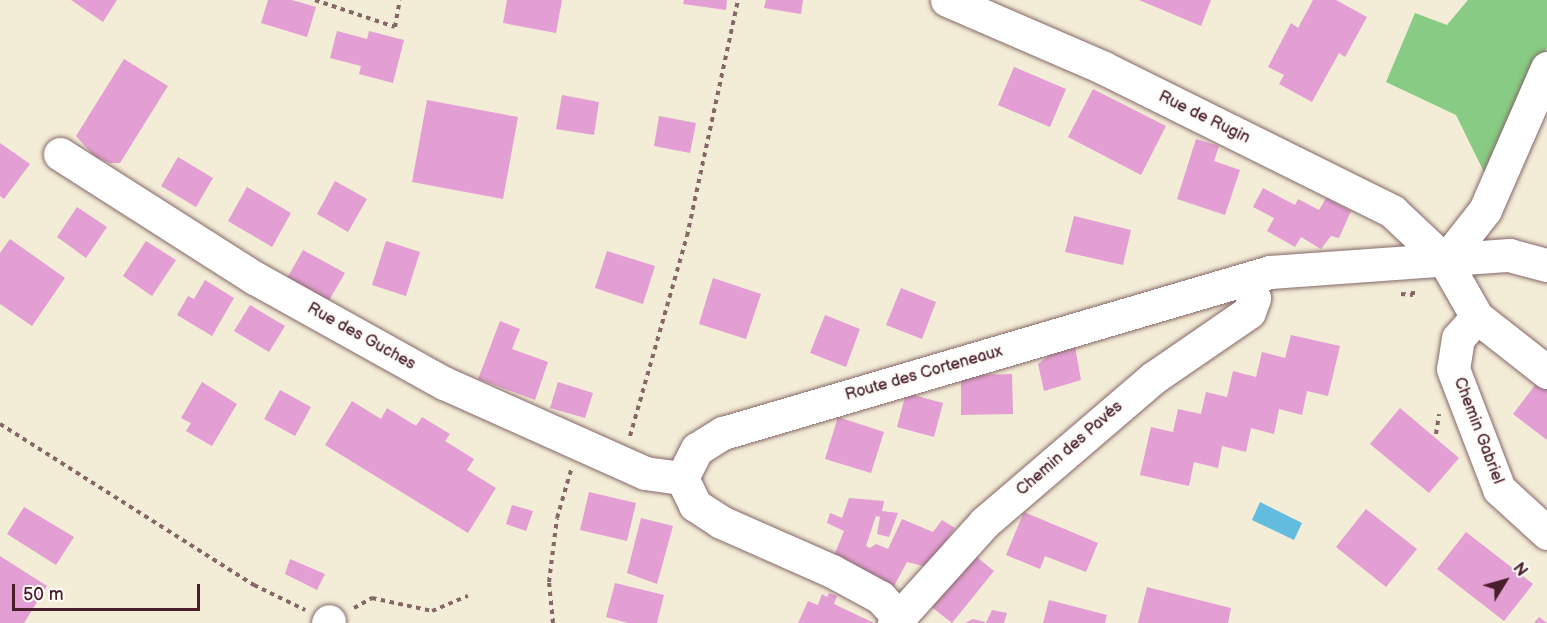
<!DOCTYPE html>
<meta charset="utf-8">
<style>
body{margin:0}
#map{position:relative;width:1547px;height:623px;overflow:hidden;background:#f3ecd7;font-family:"Balsamiq Sans",sans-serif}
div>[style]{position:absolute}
.green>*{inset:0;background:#87cb84}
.water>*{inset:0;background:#62bce0}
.building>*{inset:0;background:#e39fd3}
.path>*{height:4px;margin-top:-2px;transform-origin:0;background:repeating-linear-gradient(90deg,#856767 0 4.5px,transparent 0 9px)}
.roads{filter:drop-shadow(0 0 2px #856767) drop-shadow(0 0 2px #856767)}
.minor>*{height:33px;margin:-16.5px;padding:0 16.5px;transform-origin:16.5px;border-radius:16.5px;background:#fff}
span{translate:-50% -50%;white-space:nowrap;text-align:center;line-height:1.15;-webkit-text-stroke:5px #fdfcf7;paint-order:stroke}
.street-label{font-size:16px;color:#4a1f2b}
.north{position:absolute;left:1475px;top:551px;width:60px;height:60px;-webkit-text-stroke:4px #fdfcf7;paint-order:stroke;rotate:53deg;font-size:16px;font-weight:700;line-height:24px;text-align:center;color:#4a1f2b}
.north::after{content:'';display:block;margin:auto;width:21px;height:27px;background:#4a1f2b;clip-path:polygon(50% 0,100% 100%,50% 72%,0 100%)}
.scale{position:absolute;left:12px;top:584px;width:188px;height:27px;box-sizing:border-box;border:3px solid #4a1f2b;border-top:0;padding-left:8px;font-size:18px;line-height:21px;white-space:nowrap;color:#4a1f2b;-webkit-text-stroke:4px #fdfcf7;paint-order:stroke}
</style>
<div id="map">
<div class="green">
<div style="clip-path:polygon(1468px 0,1547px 0,1547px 48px,1484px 172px,1456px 115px,1386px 82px,1415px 13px,1447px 25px)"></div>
</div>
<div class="water">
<div style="clip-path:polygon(1260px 502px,1302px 523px,1294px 540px,1252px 520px)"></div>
</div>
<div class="building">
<div style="clip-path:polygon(71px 0,117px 0,103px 22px)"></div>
<div style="clip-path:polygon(268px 0,292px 0,316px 7px,307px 37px,261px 23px)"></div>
<div style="clip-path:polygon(507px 0,562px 0,556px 33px,503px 23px)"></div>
<div style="clip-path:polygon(684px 0,727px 0,726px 10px,683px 4px)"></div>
<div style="clip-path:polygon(766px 0,803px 0,801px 14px,764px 8px)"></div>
<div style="clip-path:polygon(1139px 0,1211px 0,1201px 26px)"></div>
<div style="clip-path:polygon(1313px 0,1336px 0,1367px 17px,1345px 57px,1339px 53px,1312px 102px,1279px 84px,1284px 75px,1268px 67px,1291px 23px,1298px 28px)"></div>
<div style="clip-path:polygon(337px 31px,367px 39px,369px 31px,404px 40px,393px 83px,359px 74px,361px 66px,330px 58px)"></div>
<div style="clip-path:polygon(124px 59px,168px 86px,120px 163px,110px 163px,95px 157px,76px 136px)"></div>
<div style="clip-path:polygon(1014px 67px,1066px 89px,1050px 127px,998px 105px)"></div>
<div style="clip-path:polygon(1093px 89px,1166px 126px,1141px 175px,1068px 137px)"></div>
<div style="clip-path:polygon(562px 95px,599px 102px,594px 135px,556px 129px)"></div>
<div style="clip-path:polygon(427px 100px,518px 117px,503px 199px,412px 182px)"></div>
<div style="clip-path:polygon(659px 116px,696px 123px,690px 153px,654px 146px)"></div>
<div style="clip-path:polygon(1196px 139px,1219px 146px,1214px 161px,1240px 170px,1225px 215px,1177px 199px)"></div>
<div style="clip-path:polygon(0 143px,30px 164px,4px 199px,0 196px)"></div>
<div style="clip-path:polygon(178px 157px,213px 178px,196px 207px,161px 186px)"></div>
<div style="clip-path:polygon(335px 181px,367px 199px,348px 232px,317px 214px)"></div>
<div style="clip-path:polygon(247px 187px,291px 213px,272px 247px,228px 221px)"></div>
<div style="clip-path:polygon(1263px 188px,1295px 205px,1298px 199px,1319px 210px,1326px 198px,1351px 211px,1339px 238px,1331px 236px,1321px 249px,1301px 237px,1295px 247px,1267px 231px,1274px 218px,1253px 207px)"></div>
<div style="clip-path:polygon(77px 207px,107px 227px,86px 258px,57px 237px)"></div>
<div style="clip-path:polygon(1074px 216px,1131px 230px,1123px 265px,1065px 252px)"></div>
<div style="clip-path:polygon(10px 239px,65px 278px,32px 326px,0 304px,0 253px)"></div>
<div style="clip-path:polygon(146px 241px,176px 260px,152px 296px,123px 276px)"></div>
<div style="clip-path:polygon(386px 241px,420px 252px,406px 296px,372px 285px)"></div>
<div style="clip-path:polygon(303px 250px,345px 273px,328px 302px,287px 278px)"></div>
<div style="clip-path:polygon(607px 251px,655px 266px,643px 304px,595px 288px)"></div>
<div style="clip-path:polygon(713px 278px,761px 294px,746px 339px,699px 324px)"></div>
<div style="clip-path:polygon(205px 280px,234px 298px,212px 336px,177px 315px,188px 296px,194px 299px)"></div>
<div style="clip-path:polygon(901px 288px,936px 302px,922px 339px,886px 325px)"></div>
<div style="clip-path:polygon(250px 305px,285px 326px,269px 352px,234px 331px)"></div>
<div style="clip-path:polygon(825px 315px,860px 329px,846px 367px,810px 353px)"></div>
<div style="clip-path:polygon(500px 321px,520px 329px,512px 349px,548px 362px,535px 400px,478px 379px)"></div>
<div style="clip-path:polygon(1291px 335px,1340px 346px,1328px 396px,1307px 391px,1302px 415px,1279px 409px,1274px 434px,1251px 428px,1246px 452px,1222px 446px,1218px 468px,1194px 462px,1189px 486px,1140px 475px,1151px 427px,1173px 432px,1178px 409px,1201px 414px,1206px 392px,1227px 397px,1233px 371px,1256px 377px,1262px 352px,1285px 358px)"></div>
<div style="clip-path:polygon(1075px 347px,1081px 380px,1044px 391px,1038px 364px,1053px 352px)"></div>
<div style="clip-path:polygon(1012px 374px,1013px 414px,961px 415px,961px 375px)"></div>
<div style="clip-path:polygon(1539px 380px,1547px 387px,1547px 440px,1513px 414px)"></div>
<div style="clip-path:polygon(202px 382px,237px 404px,212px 446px,186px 431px,191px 423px,181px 418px)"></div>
<div style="clip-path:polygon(558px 382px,593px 393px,585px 418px,550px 408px)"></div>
<div style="clip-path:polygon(280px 390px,311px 407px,295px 436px,264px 419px)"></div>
<div style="clip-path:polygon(906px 393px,943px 403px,934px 437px,897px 427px)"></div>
<div style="clip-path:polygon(352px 401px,381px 419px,387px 408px,416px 426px,422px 417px,450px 434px,445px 441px,474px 459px,467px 470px,496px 488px,468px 533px,325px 445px)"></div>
<div style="clip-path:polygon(1400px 408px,1459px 458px,1429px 493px,1370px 444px)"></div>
<div style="clip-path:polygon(838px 417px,884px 432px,871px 473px,825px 459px)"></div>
<div style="clip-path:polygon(589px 492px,636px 503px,627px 541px,580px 530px)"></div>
<div style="clip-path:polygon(849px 498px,884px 501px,882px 511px,898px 513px,889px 537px,877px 534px,880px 517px,876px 516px,866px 546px,870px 548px,876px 544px,888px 549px,902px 519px,933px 532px,942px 520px,955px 528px,927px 567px,907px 562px,894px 586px,833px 558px,844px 531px,827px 523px,830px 513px,842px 518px)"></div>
<div style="clip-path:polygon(512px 505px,533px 511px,526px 531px,506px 524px)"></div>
<div style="clip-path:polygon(24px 507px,74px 537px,56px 565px,7px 534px)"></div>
<div style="clip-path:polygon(1366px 509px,1417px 549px,1386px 587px,1336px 547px)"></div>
<div style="clip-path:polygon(1024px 512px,1098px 543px,1086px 572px,1045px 556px,1040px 569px,1006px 555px)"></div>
<div style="clip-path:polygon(641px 518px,673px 526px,657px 584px,627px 573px)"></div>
<div style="clip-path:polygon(1466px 532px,1533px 584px,1504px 621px,1437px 569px)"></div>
<div style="clip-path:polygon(967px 549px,994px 571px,952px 623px,924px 601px)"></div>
<div style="clip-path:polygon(0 556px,47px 586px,24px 623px,0 623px)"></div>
<div style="clip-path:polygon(290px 559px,325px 574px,317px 590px,285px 574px)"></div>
<div style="clip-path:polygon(615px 583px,664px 595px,657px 623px,628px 623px,606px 617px)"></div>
<div style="clip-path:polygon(1147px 587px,1231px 608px,1228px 623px,1138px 623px)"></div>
<div style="clip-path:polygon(829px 593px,837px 596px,834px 604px,874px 623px,798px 623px,808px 601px,818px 605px,822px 594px,827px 597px)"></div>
<div style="clip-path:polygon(1049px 600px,1107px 615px,1105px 623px,1043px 623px)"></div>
<div style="clip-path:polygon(992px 610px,1007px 613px,1004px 623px,986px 623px)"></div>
<div style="clip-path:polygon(1539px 617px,1547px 623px,1534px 623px)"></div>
<div style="clip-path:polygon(973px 619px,985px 622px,985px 623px,965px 623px)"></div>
</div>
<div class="path">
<div style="left:315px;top:0;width:84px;rotate:18.6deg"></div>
<div style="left:395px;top:27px;width:27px;rotate:-80deg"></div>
<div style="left:1401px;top:294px;width:12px;rotate:5deg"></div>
<div style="left:1413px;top:295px;width:5px;rotate:-90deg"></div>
<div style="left:0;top:424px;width:301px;rotate:32.4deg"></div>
<div style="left:254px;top:585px;width:57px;rotate:26.1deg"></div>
<div style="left:1436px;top:434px;width:20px;rotate:-81deg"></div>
<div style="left:630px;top:436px;width:208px;rotate:-74.1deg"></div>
<div style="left:687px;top:236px;width:241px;rotate:-77.8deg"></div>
<div style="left:354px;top:608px;width:21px;rotate:-29deg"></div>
<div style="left:372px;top:598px;width:61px;rotate:12.2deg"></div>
<div style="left:432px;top:611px;width:39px;rotate:-23deg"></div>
<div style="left:553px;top:623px;width:41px;rotate:-95.6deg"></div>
<div style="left:549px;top:582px;width:64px;rotate:-82.9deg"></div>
<div style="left:557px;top:518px;width:50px;rotate:-73.7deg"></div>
</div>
<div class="roads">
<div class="minor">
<div style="left:947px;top:0;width:171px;rotate:23.4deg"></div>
<div style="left:1104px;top:68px;width:322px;rotate:26.4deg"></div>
<div style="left:1392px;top:211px;width:73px;rotate:43.3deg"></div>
<div style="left:1445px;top:261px;width:64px;rotate:60.3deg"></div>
<div style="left:1477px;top:317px;width:89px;rotate:38.2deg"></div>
<div style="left:60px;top:154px;width:231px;rotate:32.5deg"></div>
<div style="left:255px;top:278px;width:216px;rotate:29.1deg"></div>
<div style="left:444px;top:383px;width:220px;rotate:24.1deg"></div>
<div style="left:645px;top:473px;width:37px;rotate:8deg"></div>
<div style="left:1445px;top:261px;width:65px;rotate:-51.9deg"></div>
<div style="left:1485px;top:210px;width:155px;rotate:-66.4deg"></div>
<div style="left:1477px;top:317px;width:28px;rotate:132deg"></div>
<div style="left:1458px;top:338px;width:31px;rotate:99deg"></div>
<div style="left:1453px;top:369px;width:129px;rotate:69deg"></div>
<div style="left:1499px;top:489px;width:65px;rotate:42.5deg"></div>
<div style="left:682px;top:478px;width:33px;rotate:-63deg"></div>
<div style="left:697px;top:449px;width:31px;rotate:-32deg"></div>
<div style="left:723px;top:433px;width:570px;rotate:-16.4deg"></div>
<div style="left:1270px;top:272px;width:240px;rotate:-4.1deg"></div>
<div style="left:1509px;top:255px;width:39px;rotate:15deg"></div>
<div style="left:682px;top:478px;width:30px;rotate:64deg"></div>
<div style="left:695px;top:505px;width:31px;rotate:33deg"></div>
<div style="left:721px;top:522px;width:121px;rotate:23.8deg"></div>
<div style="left:832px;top:571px;width:55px;rotate:28.4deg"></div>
<div style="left:880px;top:597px;width:26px;rotate:47deg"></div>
<div style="left:328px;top:623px;width:2px;rotate:-63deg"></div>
<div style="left:894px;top:623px;width:136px;rotate:-48deg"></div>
<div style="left:985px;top:522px;width:221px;rotate:-40.6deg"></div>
<div style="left:1153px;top:378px;width:116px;rotate:-34.5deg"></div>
<div style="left:1249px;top:312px;width:15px;rotate:-70deg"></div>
</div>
</div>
<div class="street-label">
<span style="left:1204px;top:118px;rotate:26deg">Rue de Rugin</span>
<span style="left:361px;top:337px;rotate:29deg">Rue des Guches</span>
<span style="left:924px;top:374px;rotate:-16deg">Route des Corteneaux</span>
<span style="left:1478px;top:431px;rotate:69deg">Chemin Gabriel</span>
<span style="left:1070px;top:449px;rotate:-41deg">Chemin des Pavés</span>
</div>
<div class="north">N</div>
<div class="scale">50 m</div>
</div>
